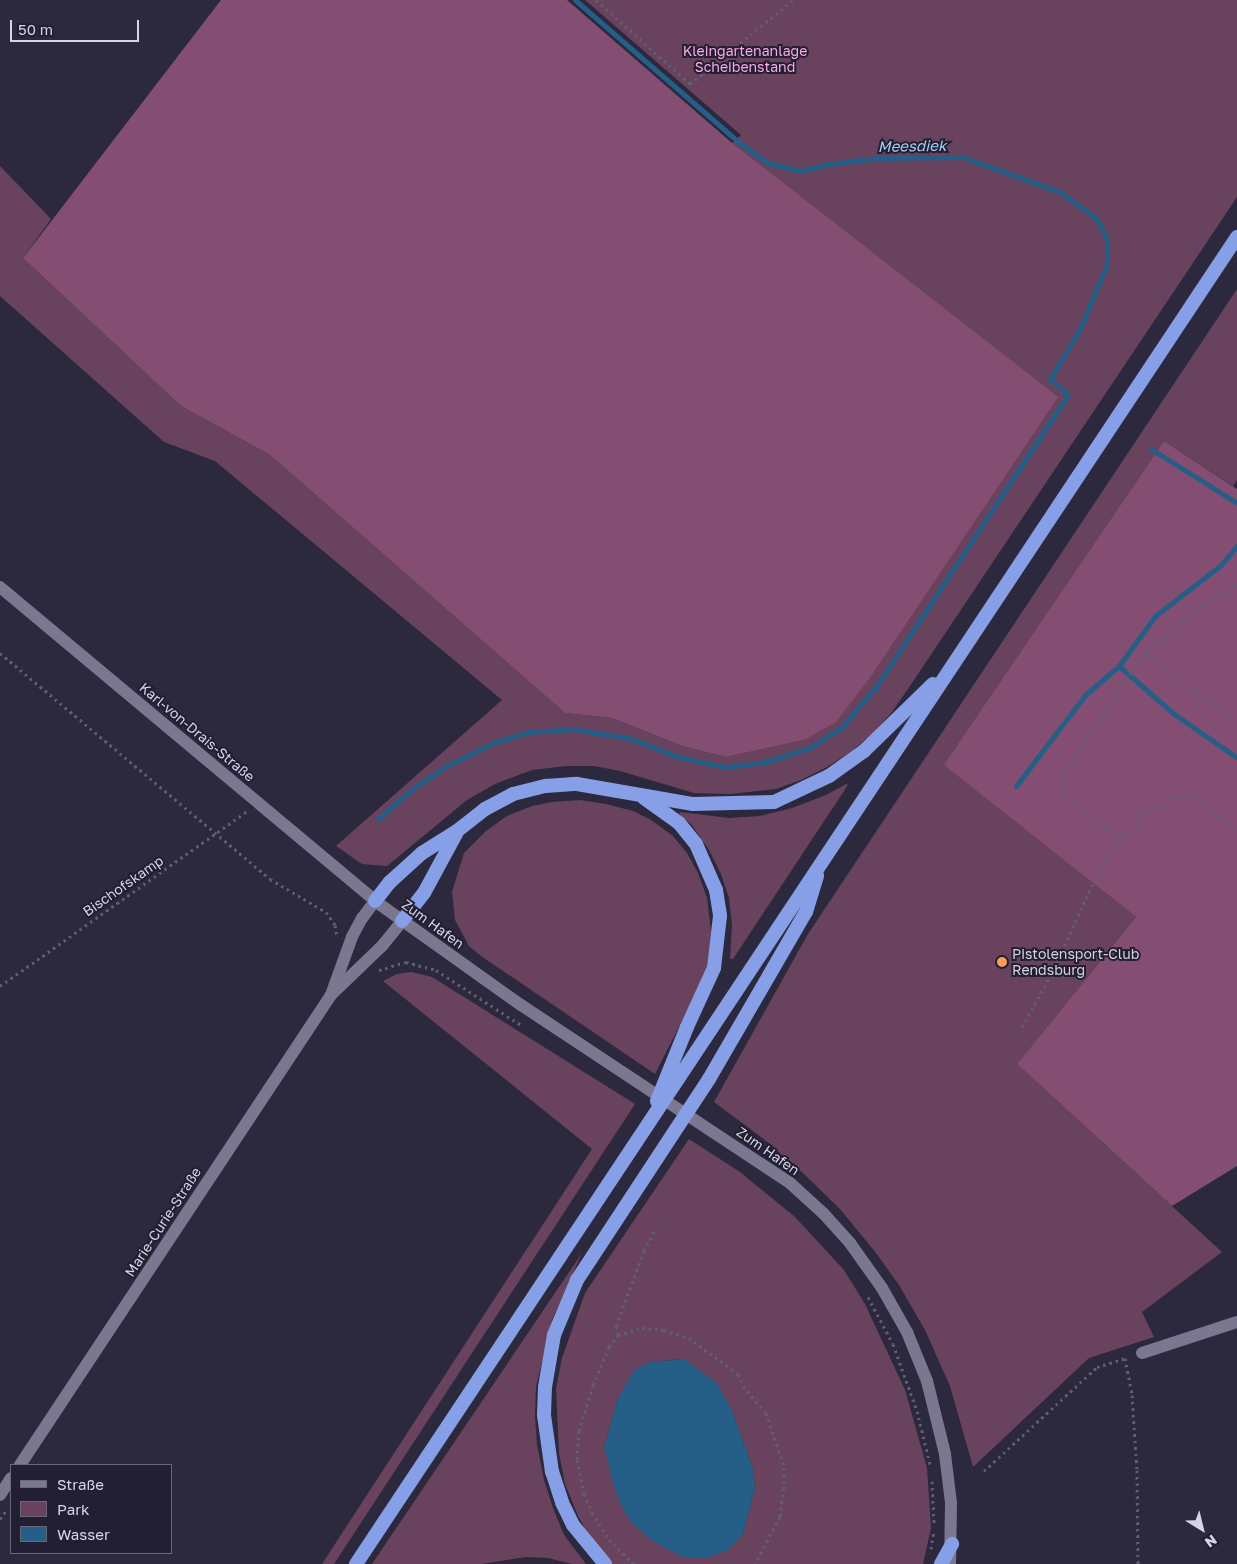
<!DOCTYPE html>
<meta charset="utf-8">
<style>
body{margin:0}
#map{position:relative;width:1237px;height:1564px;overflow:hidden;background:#2c283e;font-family:"Golos Text",sans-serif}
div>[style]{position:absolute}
.green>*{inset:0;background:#69435d}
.forest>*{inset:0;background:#844e73}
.water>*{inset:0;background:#255e86}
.stream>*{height:5px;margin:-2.5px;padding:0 2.5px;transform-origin:2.5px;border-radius:2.5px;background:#255e86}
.path>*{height:3px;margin-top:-1.5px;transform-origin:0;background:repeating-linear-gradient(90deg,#615e72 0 2.5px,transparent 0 6.5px)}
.minor>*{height:12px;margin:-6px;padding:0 6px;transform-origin:6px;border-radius:6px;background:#7b7791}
.secondary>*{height:12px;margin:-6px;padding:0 6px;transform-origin:6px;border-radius:6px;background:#7b7791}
.trunk>*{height:14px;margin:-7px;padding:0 7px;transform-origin:7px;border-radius:7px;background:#869fe6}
.dots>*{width:14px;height:14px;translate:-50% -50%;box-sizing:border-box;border:2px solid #221e33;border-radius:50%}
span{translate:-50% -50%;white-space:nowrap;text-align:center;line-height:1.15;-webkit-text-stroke:4px #221e33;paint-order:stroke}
.park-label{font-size:14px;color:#fcaae0}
.street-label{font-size:14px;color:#d6d4e3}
.poi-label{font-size:14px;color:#d6d4e3}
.left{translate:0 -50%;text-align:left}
.water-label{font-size:15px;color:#a1cff4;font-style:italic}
.legend{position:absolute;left:10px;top:1464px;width:162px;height:90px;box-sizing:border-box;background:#221e33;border:1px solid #6a6779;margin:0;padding:6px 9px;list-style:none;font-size:15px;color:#d6d4e3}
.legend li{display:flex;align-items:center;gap:10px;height:25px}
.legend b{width:25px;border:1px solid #6a6779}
.north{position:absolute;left:1177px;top:1504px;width:50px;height:50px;-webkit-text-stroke:4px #221e33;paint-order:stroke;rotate:144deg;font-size:14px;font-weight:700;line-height:20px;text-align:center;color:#d6d4e3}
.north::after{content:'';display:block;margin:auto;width:18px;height:22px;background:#d6d4e3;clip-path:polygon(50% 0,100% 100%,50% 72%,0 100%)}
.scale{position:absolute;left:10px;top:20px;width:129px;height:22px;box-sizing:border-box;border:2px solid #d6d4e3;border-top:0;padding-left:6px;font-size:15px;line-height:18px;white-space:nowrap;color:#d6d4e3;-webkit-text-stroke:4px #221e33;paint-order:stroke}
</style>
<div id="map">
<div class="green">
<div style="clip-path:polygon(585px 0,1237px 0,1237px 197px,914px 680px,892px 712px,873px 733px,852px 751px,827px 767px,801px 780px,776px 789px,731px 794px,694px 793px,620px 771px,594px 766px,566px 766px,532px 770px,495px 784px,467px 800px,387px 866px,362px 864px,336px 846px,502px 700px,215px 461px,164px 442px,0 296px,0 166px,51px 219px,23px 258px,181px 406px,270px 455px,565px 713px,612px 718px,682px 746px,726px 757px,804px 740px,732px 143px,741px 135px)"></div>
<div style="clip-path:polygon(1237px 289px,1237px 480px,1233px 486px,1164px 441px,945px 765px,1136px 917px,1017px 1064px,1222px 1252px,1142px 1312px,1154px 1337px,1089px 1358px,973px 1467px,950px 1386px,925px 1330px,899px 1285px,876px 1253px,840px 1209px,805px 1175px,765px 1140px,714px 1102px,808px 934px)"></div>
<div style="clip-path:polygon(846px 784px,848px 785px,733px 959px,730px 959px,732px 925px,729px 898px,721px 874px,709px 850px,691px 824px,679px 814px,680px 812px,729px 818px,760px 816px,792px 808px,826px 795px)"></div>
<div style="clip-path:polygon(580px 800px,606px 804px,633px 811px,651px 820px,673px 836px,687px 853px,698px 873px,707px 898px,711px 931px,709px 958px,704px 978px,655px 1074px,481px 956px,469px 946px,455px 920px,452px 892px,464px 853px,486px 831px,507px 816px,532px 806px,552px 802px)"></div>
<div style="clip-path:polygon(411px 972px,432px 977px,635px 1104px,334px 1564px,322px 1564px,592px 1149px,383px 981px,397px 974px)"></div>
<div style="clip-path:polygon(evenodd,689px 1139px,740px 1172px,795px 1217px,844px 1270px,865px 1304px,905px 1390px,927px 1468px,931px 1528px,923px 1564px,613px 1564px,593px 1542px,578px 1516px,565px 1484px,559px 1453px,556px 1389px,562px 1358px,585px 1293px,689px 1139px,684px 1359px,733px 1413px,753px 1469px,755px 1488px,743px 1534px,604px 1447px,618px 1398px,650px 1362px,684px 1359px)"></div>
<div style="clip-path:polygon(582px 1253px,552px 1320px,536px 1387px,535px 1416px,537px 1445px,544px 1480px,553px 1508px,564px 1535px,586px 1564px,572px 1564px,548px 1558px,526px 1557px,481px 1564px,372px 1564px)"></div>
</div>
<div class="forest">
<div style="clip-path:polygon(221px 0,567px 0,732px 143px,1058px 397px,869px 679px,836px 722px,804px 740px,726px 757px,682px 746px,612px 718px,565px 713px,270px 455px,181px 406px,23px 258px)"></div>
<div style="clip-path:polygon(1164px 441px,1237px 489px,1237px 1166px,1172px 1206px,1017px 1064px,1136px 917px,944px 765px)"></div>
</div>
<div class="water">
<div style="clip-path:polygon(684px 1359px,717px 1383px,733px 1413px,753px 1469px,755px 1488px,743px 1534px,728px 1550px,709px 1557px,683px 1557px,654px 1542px,631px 1522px,621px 1505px,614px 1486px,604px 1447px,618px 1398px,634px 1370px,650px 1362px)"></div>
</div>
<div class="stream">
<div style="left:1151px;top:449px;width:102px;rotate:32.1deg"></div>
<div style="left:1236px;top:757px;width:77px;rotate:-145.1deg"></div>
<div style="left:1173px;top:713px;width:72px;rotate:-139deg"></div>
<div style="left:1119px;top:666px;width:62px;rotate:-54.2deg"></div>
<div style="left:1155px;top:616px;width:83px;rotate:-37.7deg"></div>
<div style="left:1221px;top:565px;width:25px;rotate:-50deg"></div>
<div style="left:1016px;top:786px;width:114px;rotate:-52.8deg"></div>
<div style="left:1085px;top:695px;width:45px;rotate:-40.5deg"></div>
<div style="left:378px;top:819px;width:45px;rotate:-41.4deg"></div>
<div style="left:412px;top:789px;width:43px;rotate:-33.7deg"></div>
<div style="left:448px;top:765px;width:53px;rotate:-25.6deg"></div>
<div style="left:496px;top:742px;width:34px;rotate:-17deg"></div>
<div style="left:528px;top:732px;width:47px;rotate:-3.7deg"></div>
<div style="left:575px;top:729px;width:58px;rotate:10deg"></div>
<div style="left:632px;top:739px;width:49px;rotate:21.4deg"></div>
<div style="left:678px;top:757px;width:48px;rotate:12deg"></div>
<div style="left:725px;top:767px;width:40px;rotate:-7.1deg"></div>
<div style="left:765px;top:762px;width:46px;rotate:-17.7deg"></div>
<div style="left:809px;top:748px;width:38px;rotate:-32deg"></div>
<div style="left:841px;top:728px;width:54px;rotate:-49.5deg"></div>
<div style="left:876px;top:687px;width:349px;rotate:-56.7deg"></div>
<div style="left:1068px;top:395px;width:24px;rotate:-138deg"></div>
<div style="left:1050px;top:379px;width:58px;rotate:-59deg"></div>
<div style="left:1080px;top:329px;width:70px;rotate:-67.4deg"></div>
<div style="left:1107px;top:264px;width:24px;rotate:-90deg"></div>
<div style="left:1107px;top:240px;width:23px;rotate:-115deg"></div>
<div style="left:1097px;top:219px;width:46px;rotate:-143.9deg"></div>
<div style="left:1060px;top:192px;width:103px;rotate:-160.2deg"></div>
<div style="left:963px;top:157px;width:86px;rotate:179.3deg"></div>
<div style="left:877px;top:158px;width:48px;rotate:172.9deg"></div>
<div style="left:829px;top:164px;width:29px;rotate:166deg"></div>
<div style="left:801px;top:171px;width:34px;rotate:-166deg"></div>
<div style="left:768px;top:163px;width:32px;rotate:-145deg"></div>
<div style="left:742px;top:145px;width:221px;rotate:-139deg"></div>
</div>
<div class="path">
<div style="left:596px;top:0;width:126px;rotate:41.8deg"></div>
<div style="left:690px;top:84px;width:133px;rotate:-39.2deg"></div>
<div style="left:1145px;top:652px;width:115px;rotate:36.9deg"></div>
<div style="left:0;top:653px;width:352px;rotate:39.9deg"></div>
<div style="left:270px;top:879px;width:65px;rotate:30.5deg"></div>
<div style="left:326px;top:912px;width:16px;rotate:55deg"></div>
<div style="left:335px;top:925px;width:11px;rotate:80deg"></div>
<div style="left:1124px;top:836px;width:30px;rotate:-154deg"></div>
<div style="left:1097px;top:823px;width:40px;rotate:-139deg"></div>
<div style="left:1067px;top:797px;width:21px;rotate:-107deg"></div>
<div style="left:1061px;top:777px;width:151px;rotate:-56.1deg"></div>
<div style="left:1145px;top:652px;width:73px;rotate:-38.9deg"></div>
<div style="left:1202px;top:606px;width:41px;rotate:-32.2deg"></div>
<div style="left:379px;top:970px;width:28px;rotate:-17deg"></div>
<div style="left:406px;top:962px;width:31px;rotate:15deg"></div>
<div style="left:436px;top:970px;width:101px;rotate:32.9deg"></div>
<div style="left:0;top:986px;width:303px;rotate:-35.3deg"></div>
<div style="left:1022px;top:1027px;width:60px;rotate:-60.9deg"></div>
<div style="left:1051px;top:975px;width:103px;rotate:-65.4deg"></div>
<div style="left:1094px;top:881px;width:39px;rotate:-61deg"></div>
<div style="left:1113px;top:847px;width:50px;rotate:-45.8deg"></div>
<div style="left:1148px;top:811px;width:30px;rotate:-26deg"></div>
<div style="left:1175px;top:798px;width:19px;rotate:-12deg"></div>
<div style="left:1194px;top:794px;width:57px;rotate:40.7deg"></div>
<div style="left:868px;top:1297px;width:53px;rotate:62deg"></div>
<div style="left:893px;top:1344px;width:71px;rotate:70.3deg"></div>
<div style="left:917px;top:1411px;width:55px;rotate:76.2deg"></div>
<div style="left:618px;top:1335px;width:25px;rotate:-16deg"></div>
<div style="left:642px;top:1328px;width:22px;rotate:5deg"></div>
<div style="left:664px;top:1330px;width:26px;rotate:18deg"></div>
<div style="left:689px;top:1338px;width:61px;rotate:36.3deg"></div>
<div style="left:738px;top:1374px;width:13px;rotate:67deg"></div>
<div style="left:743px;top:1386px;width:35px;rotate:50deg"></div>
<div style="left:766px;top:1413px;width:57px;rotate:71.6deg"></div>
<div style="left:784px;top:1467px;width:21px;rotate:90deg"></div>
<div style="left:784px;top:1488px;width:29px;rotate:98deg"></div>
<div style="left:780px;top:1517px;width:53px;rotate:118deg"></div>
<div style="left:1125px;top:1358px;width:38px;rotate:79deg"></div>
<div style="left:1132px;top:1395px;width:75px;rotate:86.2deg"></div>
<div style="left:1137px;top:1470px;width:94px;rotate:89.4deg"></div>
<div style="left:984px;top:1471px;width:154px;rotate:-42.6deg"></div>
<div style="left:1097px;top:1367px;width:30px;rotate:-17deg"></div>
<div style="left:932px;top:1481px;width:43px;rotate:87.3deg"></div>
<div style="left:0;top:1519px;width:12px;rotate:-55deg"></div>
<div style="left:931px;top:1549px;width:19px;rotate:-81deg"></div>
<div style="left:634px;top:1564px;width:32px;rotate:-136deg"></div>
<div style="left:611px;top:1542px;width:33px;rotate:-123deg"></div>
<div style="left:593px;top:1514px;width:22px;rotate:-114deg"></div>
<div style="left:584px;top:1494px;width:36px;rotate:-101deg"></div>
<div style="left:577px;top:1459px;width:28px;rotate:-86deg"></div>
<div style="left:579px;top:1431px;width:48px;rotate:-73.1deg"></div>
<div style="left:593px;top:1385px;width:41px;rotate:-67.2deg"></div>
<div style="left:609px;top:1347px;width:15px;rotate:-53deg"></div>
<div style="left:618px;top:1335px;width:9px;rotate:-103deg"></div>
<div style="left:616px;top:1326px;width:80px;rotate:-69.5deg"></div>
<div style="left:644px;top:1251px;width:26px;rotate:-62deg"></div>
</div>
<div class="minor">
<div style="left:0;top:587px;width:489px;rotate:39.9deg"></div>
<div style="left:375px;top:901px;width:21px;rotate:127deg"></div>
<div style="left:362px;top:918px;width:21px;rotate:118deg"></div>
<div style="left:352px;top:937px;width:62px;rotate:109.9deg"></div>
<div style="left:331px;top:995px;width:564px;rotate:123.49deg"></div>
<div style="left:331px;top:995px;width:71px;rotate:-43.9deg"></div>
<div style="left:382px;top:946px;width:32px;rotate:-51deg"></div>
<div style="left:1142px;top:1353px;width:100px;rotate:-18.1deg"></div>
<div style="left:0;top:1495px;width:20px;rotate:-57deg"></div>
</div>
<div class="secondary">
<div style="left:375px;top:901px;width:179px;rotate:35.5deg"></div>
<div style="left:521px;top:1005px;width:323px;rotate:33.5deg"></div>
<div style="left:790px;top:1183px;width:46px;rotate:42.4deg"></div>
<div style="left:824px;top:1214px;width:39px;rotate:48deg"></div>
<div style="left:850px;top:1243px;width:55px;rotate:54.6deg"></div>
<div style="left:882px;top:1288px;width:51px;rotate:60.4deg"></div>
<div style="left:907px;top:1332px;width:53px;rotate:67.8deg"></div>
<div style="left:927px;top:1381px;width:75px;rotate:76.1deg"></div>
<div style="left:945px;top:1454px;width:49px;rotate:83deg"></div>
<div style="left:951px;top:1503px;width:61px;rotate:90.9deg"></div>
</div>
<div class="trunk">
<div style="left:644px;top:798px;width:43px;rotate:35.5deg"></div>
<div style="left:679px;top:823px;width:27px;rotate:51deg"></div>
<div style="left:696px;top:844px;width:50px;rotate:66.5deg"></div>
<div style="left:716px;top:890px;width:26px;rotate:81deg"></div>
<div style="left:720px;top:916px;width:52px;rotate:96.6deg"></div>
<div style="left:714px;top:968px;width:65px;rotate:114.6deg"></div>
<div style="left:687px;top:1027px;width:80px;rotate:112.1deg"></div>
<div style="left:375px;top:901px;width:24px;rotate:-52deg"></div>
<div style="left:390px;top:882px;width:43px;rotate:-42.2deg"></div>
<div style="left:422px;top:853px;width:41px;rotate:-32.2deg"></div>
<div style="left:457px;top:831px;width:36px;rotate:-38deg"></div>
<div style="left:485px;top:809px;width:32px;rotate:-28deg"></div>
<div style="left:513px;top:794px;width:34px;rotate:-14deg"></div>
<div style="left:546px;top:786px;width:31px;rotate:-4deg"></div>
<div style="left:577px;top:784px;width:118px;rotate:9.8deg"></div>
<div style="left:693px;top:804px;width:81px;rotate:-1.4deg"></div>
<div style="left:774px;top:802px;width:61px;rotate:-25.3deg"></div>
<div style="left:829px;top:776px;width:43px;rotate:-35.5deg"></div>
<div style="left:864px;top:751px;width:96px;rotate:-44.2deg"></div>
<div style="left:402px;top:921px;width:36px;rotate:-52deg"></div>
<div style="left:424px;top:893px;width:69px;rotate:-61.6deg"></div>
<div style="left:356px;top:1564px;width:1593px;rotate:-56.42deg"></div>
<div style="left:605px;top:1564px;width:50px;rotate:-129.4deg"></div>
<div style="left:573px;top:1525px;width:25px;rotate:-116deg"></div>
<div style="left:562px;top:1502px;width:32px;rotate:-108deg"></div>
<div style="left:552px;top:1472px;width:58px;rotate:-98deg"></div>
<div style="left:544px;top:1415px;width:28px;rotate:-88deg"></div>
<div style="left:545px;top:1387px;width:53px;rotate:-80.2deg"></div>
<div style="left:554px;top:1335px;width:60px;rotate:-67.3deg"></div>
<div style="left:577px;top:1280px;width:240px;rotate:-56.7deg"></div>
<div style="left:709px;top:1079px;width:193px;rotate:-59.9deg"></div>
<div style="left:806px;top:912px;width:38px;rotate:-73deg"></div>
<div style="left:941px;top:1564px;width:23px;rotate:-61deg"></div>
</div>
<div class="dots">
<div style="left:1002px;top:962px;background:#fe9b59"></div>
</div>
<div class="park-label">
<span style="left:745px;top:59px">Kleingartenanlage<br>Scheibenstand</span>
</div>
<div class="street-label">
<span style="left:197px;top:732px;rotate:40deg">Karl-von-Drais-Straße</span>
<span style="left:123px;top:886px;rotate:-35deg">Bischofskamp</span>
<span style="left:433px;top:924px;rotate:36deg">Zum Hafen</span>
<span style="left:768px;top:1151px;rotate:35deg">Zum Hafen</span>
<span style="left:163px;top:1222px;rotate:-57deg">Marie-Curie-Straße</span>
</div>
<div class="poi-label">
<span class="left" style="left:1012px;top:962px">Pistolensport-Club<br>Rendsburg</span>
</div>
<div class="water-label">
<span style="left:912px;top:146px;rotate:-1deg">Meesdiek</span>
</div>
<ul class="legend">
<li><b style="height:6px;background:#7b7791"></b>Straße</li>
<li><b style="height:14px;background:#69435d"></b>Park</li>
<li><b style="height:14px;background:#255e86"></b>Wasser</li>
</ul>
<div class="north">N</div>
<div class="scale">50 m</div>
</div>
